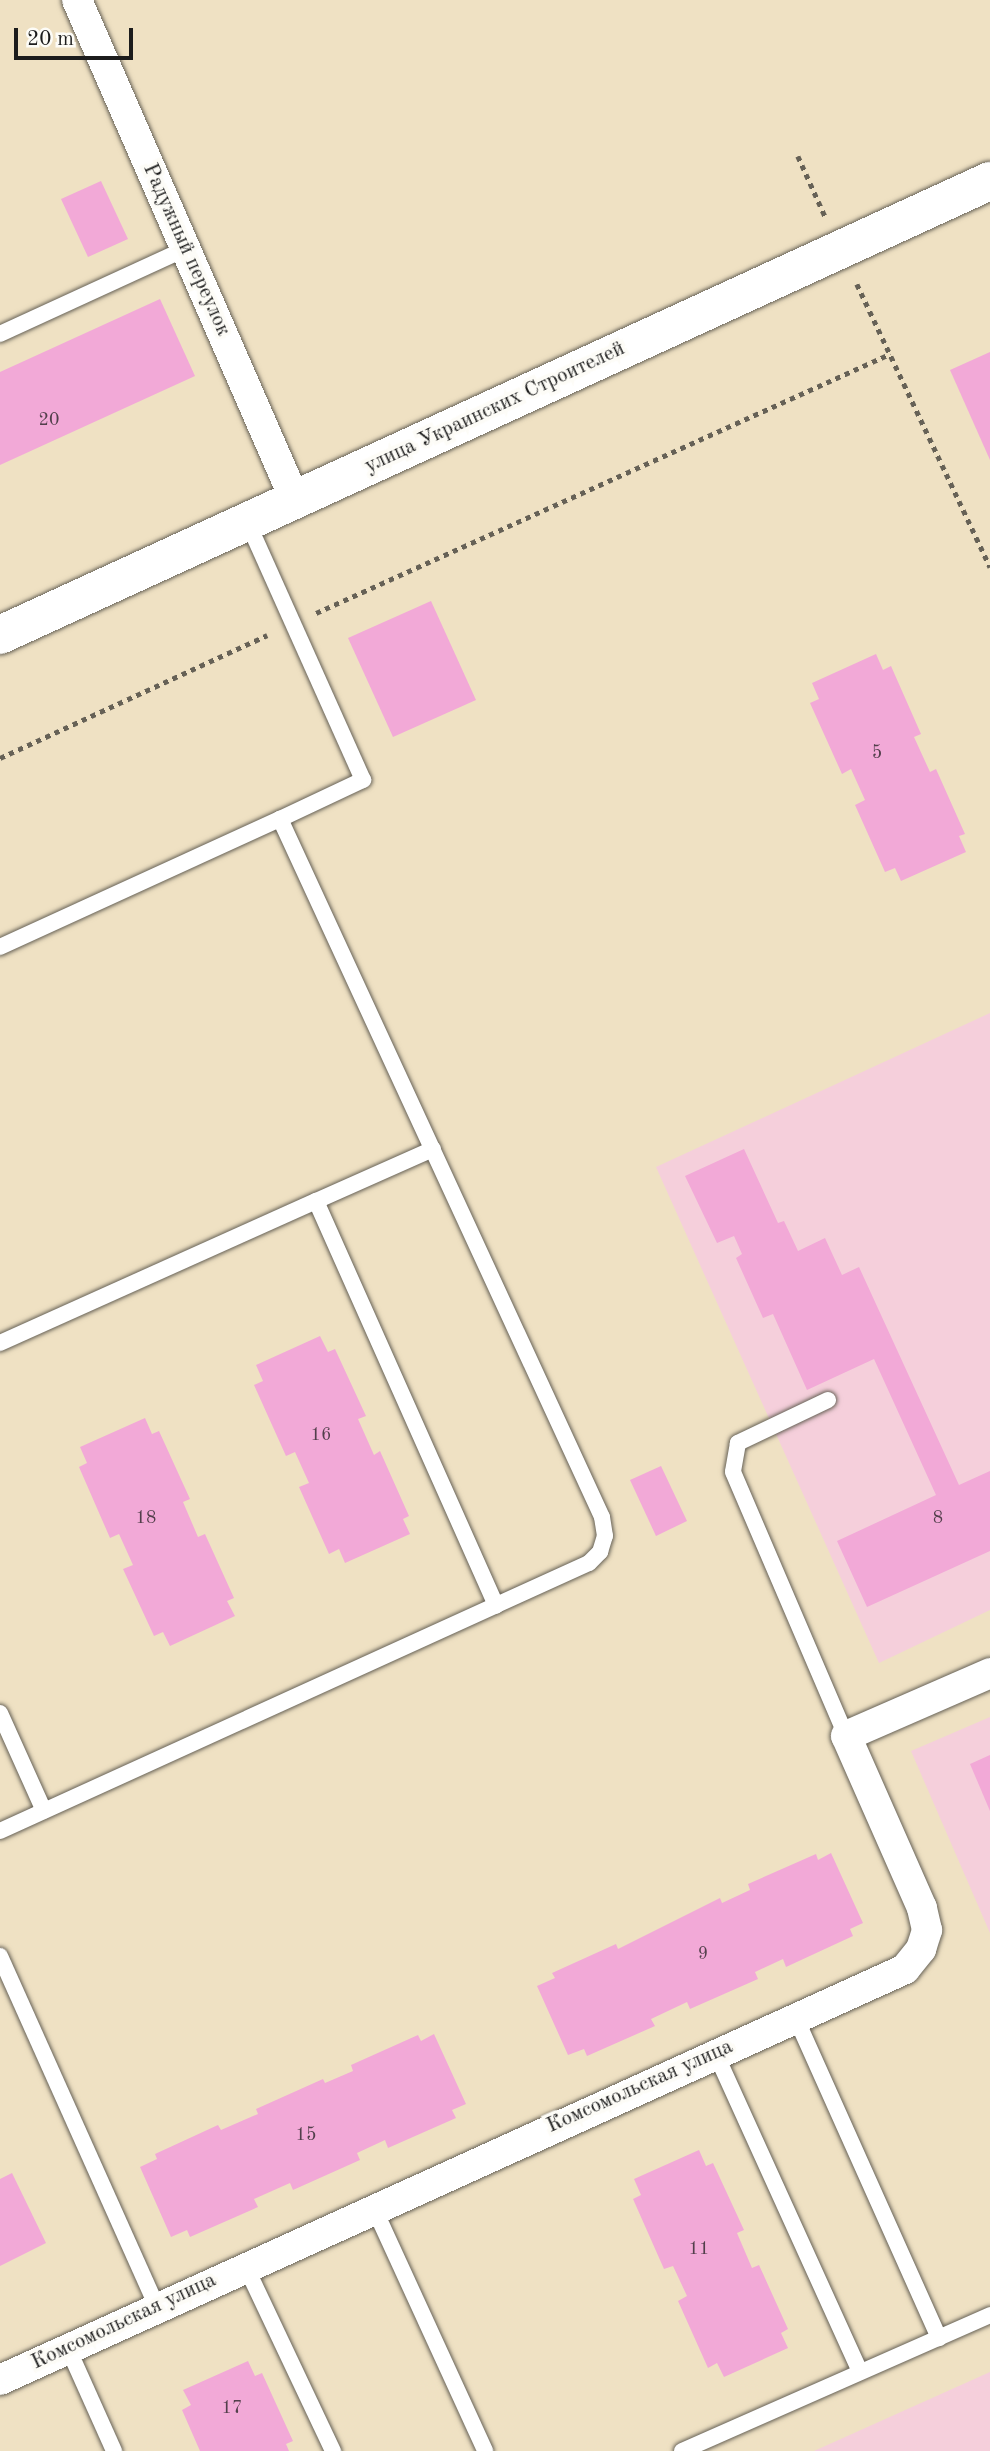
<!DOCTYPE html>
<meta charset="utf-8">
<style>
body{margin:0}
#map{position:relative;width:990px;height:2451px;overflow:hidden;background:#efe1c3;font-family:"Old Standard TT",serif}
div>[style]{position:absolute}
.built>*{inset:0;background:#f5cfdb}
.building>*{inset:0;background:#f2a9d7}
.path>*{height:4.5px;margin-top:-2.25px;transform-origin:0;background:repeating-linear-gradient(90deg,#666156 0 5px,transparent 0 10px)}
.roads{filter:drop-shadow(0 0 2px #666156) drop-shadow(0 0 2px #666156)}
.service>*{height:16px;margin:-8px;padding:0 8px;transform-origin:8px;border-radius:8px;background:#fff}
.minor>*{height:30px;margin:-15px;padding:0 15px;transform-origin:15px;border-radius:15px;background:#fff}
.tertiary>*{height:38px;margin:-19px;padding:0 19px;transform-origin:19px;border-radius:19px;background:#fff}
span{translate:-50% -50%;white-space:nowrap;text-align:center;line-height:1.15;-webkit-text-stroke:7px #fdfcf7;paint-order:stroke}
.number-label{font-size:18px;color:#523f4b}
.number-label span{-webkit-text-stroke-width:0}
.street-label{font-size:21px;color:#1c1c1c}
.scale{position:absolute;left:14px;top:28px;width:119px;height:32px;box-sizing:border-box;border:4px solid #1c1c1c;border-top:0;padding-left:9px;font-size:21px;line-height:24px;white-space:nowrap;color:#1c1c1c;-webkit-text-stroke:5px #fdfcf7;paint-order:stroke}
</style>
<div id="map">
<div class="built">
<div style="clip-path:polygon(990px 1013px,990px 1610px,879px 1663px,656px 1167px)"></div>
<div style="clip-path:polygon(990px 1717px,990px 1933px,911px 1751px)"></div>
<div style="clip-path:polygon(990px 2372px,990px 2451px,814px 2451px)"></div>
</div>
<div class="building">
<div style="clip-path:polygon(101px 181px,128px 239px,88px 257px,61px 199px)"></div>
<div style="clip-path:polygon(160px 299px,195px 376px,0 465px,0 372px)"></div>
<div style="clip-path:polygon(990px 352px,990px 460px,950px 370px)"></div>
<div style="clip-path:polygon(431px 601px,476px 700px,393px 737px,348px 638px)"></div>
<div style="clip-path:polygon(876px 654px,883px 670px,891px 666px,921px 734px,914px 737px,930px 772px,936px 769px,965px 834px,959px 836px,966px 852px,901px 881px,895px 868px,885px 872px,855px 805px,865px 800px,851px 769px,842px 774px,810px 703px,819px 699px,812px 683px)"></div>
<div style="clip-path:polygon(744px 1149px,778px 1223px,784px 1221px,798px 1251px,825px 1238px,842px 1275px,859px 1267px,959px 1485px,990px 1471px,990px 1551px,867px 1607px,837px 1541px,936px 1495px,874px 1359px,807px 1390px,773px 1314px,763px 1318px,736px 1258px,742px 1254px,734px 1236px,717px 1243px,685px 1176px)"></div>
<div style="clip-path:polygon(320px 1336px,328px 1352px,335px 1349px,366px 1416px,358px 1419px,374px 1455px,380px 1451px,409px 1516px,403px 1519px,410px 1534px,345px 1563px,339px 1549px,329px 1554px,299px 1487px,309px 1483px,295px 1452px,286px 1456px,254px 1385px,263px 1381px,256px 1365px)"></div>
<div style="clip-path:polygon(145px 1418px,152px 1434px,159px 1431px,190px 1499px,183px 1502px,198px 1537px,205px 1534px,234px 1598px,227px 1601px,235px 1616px,170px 1646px,163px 1632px,154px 1636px,123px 1569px,133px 1565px,119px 1534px,110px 1538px,79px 1467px,87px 1463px,80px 1447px)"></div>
<div style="clip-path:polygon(661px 1466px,687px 1521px,656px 1536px,630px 1480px)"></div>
<div style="clip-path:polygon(990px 1755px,990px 1811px,970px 1764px)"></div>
<div style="clip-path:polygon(831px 1853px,863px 1923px,850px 1929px,853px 1936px,786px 1967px,783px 1959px,755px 1972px,758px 1979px,690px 2009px,687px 2002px,651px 2019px,655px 2026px,587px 2056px,584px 2049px,568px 2055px,537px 1986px,555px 1978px,552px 1973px,616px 1944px,618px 1949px,720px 1898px,722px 1903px,750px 1890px,748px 1884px,816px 1854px,818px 1860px)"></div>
<div style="clip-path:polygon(434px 2034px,466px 2104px,452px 2110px,456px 2118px,388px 2148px,385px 2140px,357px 2153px,360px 2160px,293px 2190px,290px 2183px,254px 2199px,258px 2207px,190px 2237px,187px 2230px,171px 2237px,140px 2167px,157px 2159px,155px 2154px,218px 2125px,221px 2130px,258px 2114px,256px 2109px,323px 2079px,325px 2083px,353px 2071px,351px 2065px,418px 2035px,421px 2041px)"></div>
<div style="clip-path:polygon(699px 2150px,706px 2166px,713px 2163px,744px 2230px,737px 2233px,752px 2268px,759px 2265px,788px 2329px,781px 2333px,788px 2348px,724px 2377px,717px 2363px,708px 2368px,678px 2301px,687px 2296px,673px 2266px,664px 2269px,633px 2199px,641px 2195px,634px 2179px)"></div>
<div style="clip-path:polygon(12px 2173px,46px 2243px,0 2266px,0 2179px)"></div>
<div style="clip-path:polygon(248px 2361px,255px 2376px,262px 2373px,293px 2441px,286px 2444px,289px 2451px,200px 2451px,182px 2410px,191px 2405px,183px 2390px)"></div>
</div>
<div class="path">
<div style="left:798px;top:156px;width:66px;rotate:65.8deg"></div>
<div style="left:857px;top:284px;width:313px;rotate:64.8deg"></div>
<div style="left:316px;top:613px;width:630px;rotate:-24.29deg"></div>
<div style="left:0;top:758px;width:294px;rotate:-24.7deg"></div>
</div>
<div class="roads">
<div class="service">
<div style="left:0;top:334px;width:204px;rotate:-24.7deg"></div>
<div style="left:0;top:947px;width:308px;rotate:-24.6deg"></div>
<div style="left:433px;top:1149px;width:128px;rotate:156deg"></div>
<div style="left:316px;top:1201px;width:443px;rotate:66deg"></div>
<div style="left:0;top:1343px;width:346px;rotate:-24.2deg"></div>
<div style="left:828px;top:1400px;width:100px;rotate:154.5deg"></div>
<div style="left:738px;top:1443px;width:29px;rotate:100deg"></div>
<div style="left:733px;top:1472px;width:287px;rotate:66.8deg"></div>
<div style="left:0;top:1713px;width:107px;rotate:65.8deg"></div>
<div style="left:0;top:1831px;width:647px;rotate:-24.47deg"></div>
<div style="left:589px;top:1563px;width:16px;rotate:-45deg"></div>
<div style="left:600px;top:1552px;width:17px;rotate:-73deg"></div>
<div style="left:605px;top:1536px;width:19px;rotate:-99deg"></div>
<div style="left:602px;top:1517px;width:769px;rotate:-114.76deg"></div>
<div style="left:280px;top:819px;width:92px;rotate:-25.2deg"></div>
<div style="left:363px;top:780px;width:284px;rotate:-114.1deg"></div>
<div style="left:0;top:1956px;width:385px;rotate:65.9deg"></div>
<div style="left:795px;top:2016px;width:353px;rotate:65.9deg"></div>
<div style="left:715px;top:2052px;width:351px;rotate:65.6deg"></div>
<div style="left:374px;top:2208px;width:267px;rotate:65.4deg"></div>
<div style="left:246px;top:2267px;width:204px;rotate:64.7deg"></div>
<div style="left:68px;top:2348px;width:113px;rotate:65.9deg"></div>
<div style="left:682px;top:2451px;width:337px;rotate:-23.8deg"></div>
</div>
<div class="minor">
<div style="left:77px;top:0;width:545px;rotate:66.44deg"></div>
<div style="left:0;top:2380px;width:994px;rotate:-24.42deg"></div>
<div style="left:905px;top:1969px;width:26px;rotate:-51deg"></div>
<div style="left:921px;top:1949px;width:20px;rotate:-72deg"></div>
<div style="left:927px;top:1930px;width:23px;rotate:-103deg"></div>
<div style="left:922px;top:1908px;width:188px;rotate:-113.8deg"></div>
<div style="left:846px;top:1736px;width:157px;rotate:-23.6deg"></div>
</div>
<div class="tertiary">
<div style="left:0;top:635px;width:1089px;rotate:-24.64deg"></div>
</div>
</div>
<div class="number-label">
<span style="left:49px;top:420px">20</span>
<span style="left:877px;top:753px">5</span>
<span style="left:321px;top:1435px">16</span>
<span style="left:146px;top:1518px">18</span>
<span style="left:938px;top:1518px">8</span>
<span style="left:703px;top:1954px">9</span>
<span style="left:306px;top:2135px">15</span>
<span style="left:699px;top:2249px">11</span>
<span style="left:232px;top:2408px">17</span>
</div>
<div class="street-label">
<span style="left:186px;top:250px;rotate:66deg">Радужный переулок</span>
<span style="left:495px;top:408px;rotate:-25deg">улица Украинских Строителей</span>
<span style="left:640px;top:2087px;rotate:-24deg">Комсомольская улица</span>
<span style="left:124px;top:2322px;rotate:-25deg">Комсомольская улица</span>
</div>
<div class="scale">20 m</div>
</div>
